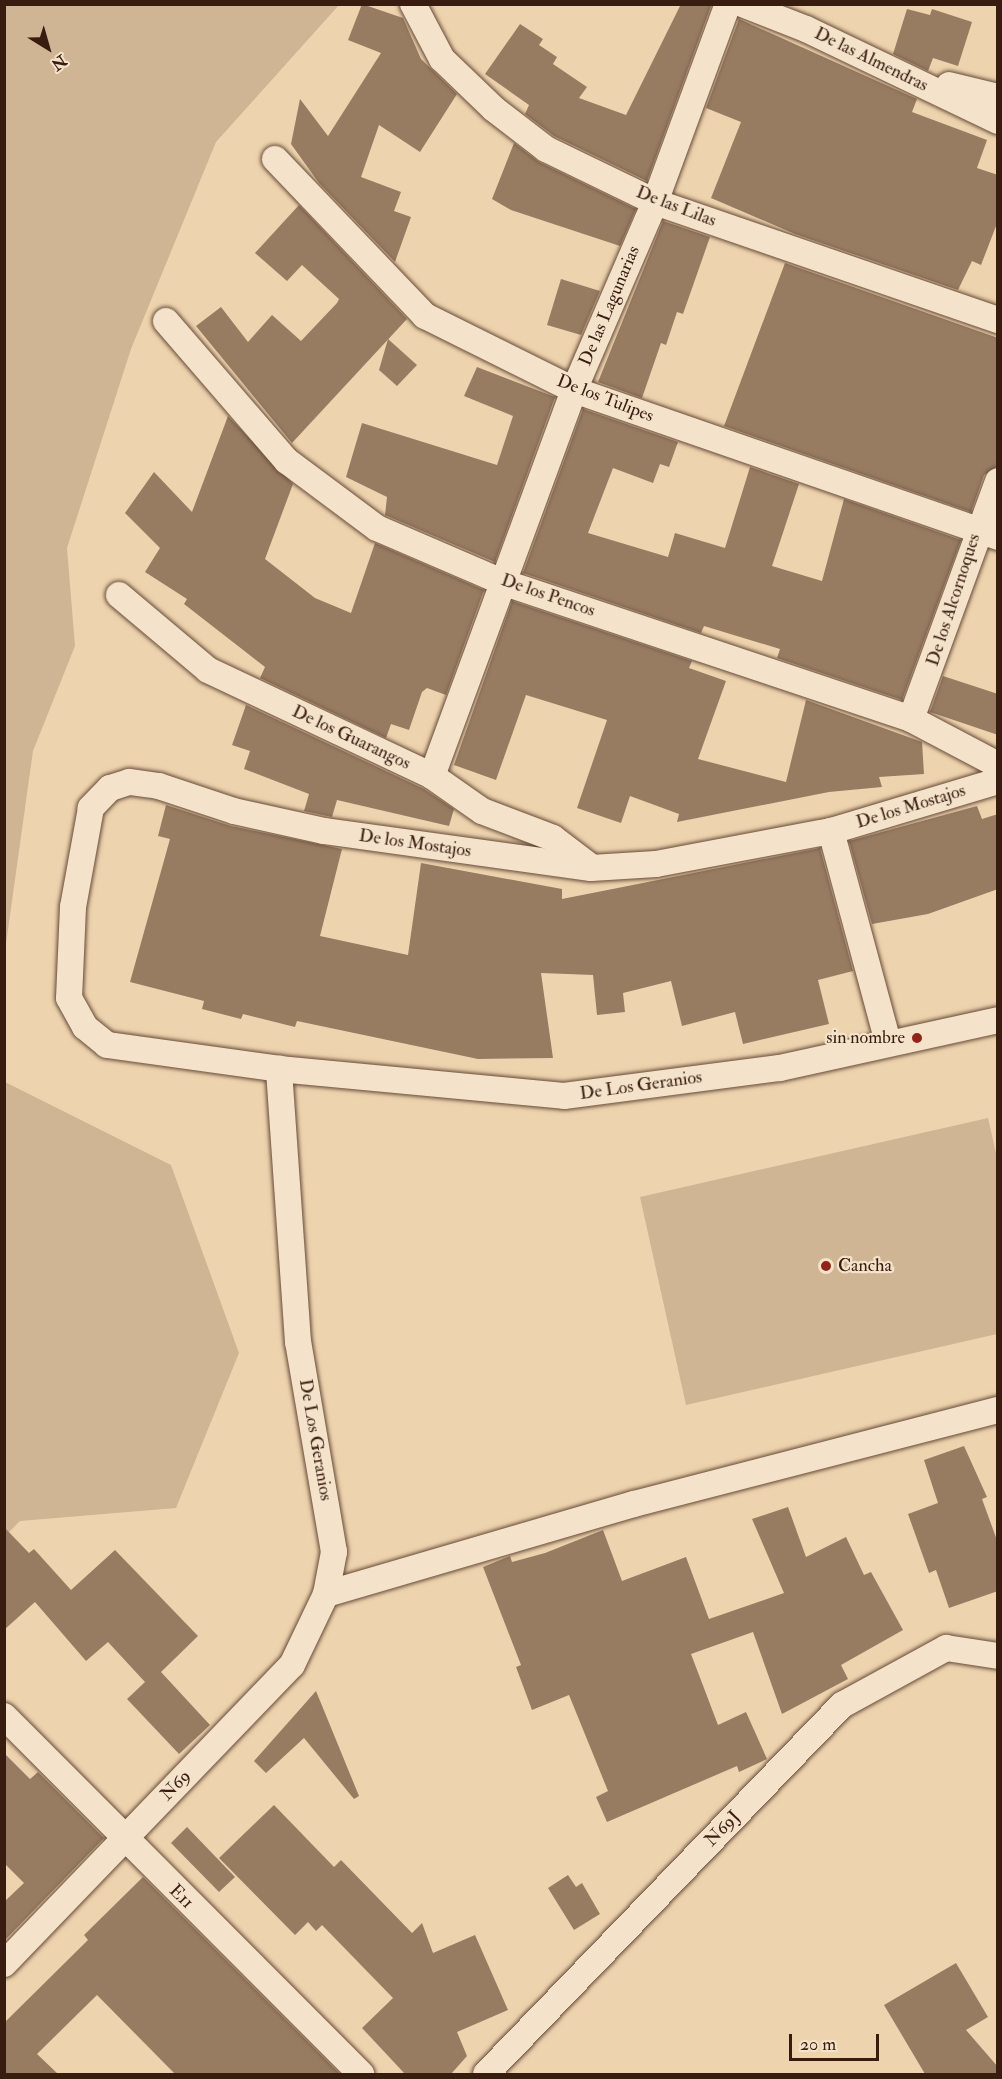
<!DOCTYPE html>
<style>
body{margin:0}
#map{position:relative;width:1002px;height:2079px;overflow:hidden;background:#eed4ae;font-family:"IM FELL Double Pica",serif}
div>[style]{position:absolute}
.green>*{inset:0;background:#cfb593}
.building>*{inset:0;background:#977c62}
.roads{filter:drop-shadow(0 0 2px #664a38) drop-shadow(0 0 2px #664a38)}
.minor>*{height:26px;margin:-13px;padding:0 13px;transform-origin:13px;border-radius:13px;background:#f4e3ca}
.dots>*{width:16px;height:16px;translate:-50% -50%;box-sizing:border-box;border:3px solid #f4e3ca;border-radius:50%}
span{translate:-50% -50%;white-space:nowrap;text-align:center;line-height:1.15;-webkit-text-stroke:4.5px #f4e3ca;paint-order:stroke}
.street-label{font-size:18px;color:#381c10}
.poi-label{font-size:18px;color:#381c10}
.right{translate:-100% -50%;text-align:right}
.left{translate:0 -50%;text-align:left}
.frame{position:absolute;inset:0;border:6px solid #381c10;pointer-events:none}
.north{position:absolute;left:18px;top:18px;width:60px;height:60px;-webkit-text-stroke:4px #f4e3ca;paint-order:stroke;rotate:143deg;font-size:16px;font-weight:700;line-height:24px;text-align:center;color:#381c10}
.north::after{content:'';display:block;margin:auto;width:21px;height:27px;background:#381c10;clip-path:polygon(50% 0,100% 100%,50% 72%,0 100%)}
.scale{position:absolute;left:789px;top:2034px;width:90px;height:27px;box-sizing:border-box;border:3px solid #381c10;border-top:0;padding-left:8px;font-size:18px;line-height:21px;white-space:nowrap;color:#381c10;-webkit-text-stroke:4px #f4e3ca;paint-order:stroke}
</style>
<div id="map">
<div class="green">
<div style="clip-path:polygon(5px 4px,339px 5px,216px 142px,131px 349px,67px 548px,75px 646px,33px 751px,5px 951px)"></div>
<div style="clip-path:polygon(5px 1082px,171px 1165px,239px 1353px,176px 1508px,20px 1521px,5px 1536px)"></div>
<div style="clip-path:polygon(988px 1118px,998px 1162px,997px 1334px,686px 1405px,640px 1197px)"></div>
</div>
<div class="building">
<div style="clip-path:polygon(362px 4px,403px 18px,421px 59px,457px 94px,420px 152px,379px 125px,361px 177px,401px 192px,394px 211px,411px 217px,395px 262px,319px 183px,291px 144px,300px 99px,328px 136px,381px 53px,348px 40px)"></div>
<div style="clip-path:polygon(681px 4px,711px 6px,647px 181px,554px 136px,525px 114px,529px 105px,485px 74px,520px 24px,543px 39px,539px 45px,557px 57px,553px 64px,587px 87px,579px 98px,626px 115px)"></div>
<div style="clip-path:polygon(907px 9px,930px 15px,932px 9px,972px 22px,958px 66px,933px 58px,928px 71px,893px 54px)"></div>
<div style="clip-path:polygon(739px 19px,917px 99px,912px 112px,987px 140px,977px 168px,998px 175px,998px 221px,981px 265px,972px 261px,958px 290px,795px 234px,711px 198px,741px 122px,706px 108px)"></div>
<div style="clip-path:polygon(514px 143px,539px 162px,636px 209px,620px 246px,511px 210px,492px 199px)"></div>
<div style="clip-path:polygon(299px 205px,407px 319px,292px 443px,196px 326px,221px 307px,248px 342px,272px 315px,301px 341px,337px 303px,339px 299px,302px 265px,287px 281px,255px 253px)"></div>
<div style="clip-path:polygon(663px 221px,710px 237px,683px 314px,677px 312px,666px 345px,661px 343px,642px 398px,598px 382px)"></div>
<div style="clip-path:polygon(785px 263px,998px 338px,998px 466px,984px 475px,971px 512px,724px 426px)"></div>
<div style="clip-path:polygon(561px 279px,600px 291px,581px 335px,547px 325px)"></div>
<div style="clip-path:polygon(388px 339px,417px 365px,397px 386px,379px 370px)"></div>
<div style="clip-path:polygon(477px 367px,555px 397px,495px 562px,385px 515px,387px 497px,346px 477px,362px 423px,497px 465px,513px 416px,464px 396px)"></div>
<div style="clip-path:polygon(583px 409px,678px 442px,669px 467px,660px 464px,653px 483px,613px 468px,588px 533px,668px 557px,675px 533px,725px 548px,750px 467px,799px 484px,772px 566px,822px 581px,844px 499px,961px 540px,902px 700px,777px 658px,780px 649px,704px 626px,701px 633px,523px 573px)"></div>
<div style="clip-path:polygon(228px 416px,293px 484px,265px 559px,315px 598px,351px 613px,375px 543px,484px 590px,446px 695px,427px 688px,422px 692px,409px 730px,391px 724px,386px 738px,260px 678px,265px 667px,184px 604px,187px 599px,145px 572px,160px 548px,125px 513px,154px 472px,192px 512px)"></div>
<div style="clip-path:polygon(512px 601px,692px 661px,689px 668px,726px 681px,698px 759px,786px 782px,806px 700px,922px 742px,924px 774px,879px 777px,882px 787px,829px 792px,677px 822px,679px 814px,630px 796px,621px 823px,577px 808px,607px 720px,526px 695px,496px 780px,454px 765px)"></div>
<div style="clip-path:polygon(943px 676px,998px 694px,998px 735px,930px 712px)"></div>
<div style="clip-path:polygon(246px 705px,424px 789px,454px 809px,449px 826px,337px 800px,332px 817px,304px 811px,309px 794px,244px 769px,250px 751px,232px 745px)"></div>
<div style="clip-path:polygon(166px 805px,231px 826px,342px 849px,320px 936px,408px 955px,421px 863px,562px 889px,562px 899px,820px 848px,853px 971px,818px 980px,829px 1024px,743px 1044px,735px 1012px,682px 1026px,671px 981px,623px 993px,625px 1012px,597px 1015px,593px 975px,541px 973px,553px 1058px,478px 1059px,297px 1021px,295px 1027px,243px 1014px,241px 1019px,202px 1009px,204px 1001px,130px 982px,170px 839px,158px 836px)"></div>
<div style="clip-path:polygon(977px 806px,982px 819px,998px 814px,998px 889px,928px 914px,872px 924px,849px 841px)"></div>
<div style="clip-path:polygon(964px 1446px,987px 1497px,982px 1499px,998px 1543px,998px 1591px,949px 1608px,936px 1570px,929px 1573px,908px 1514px,938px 1503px,924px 1460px)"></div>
<div style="clip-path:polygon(788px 1507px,806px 1557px,846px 1537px,864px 1575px,871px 1572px,903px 1630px,841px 1665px,848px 1679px,782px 1714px,753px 1632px,691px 1654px,718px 1725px,746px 1712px,767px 1759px,739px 1772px,737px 1766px,607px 1822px,596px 1797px,608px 1791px,569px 1695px,532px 1710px,516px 1667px,521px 1665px,483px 1567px,510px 1556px,512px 1562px,545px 1553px,603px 1530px,622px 1581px,686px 1557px,709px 1619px,784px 1593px,752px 1519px)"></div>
<div style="clip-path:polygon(4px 1527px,29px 1553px,34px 1549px,71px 1590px,115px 1550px,198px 1636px,161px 1672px,210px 1725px,179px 1754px,127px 1699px,145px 1682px,108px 1642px,86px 1661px,35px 1602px,4px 1630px)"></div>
<div style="clip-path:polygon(316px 1691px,359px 1796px,354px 1799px,304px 1738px,266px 1773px,254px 1761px)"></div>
<div style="clip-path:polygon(4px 1753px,30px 1779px,38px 1772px,104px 1838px,4px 1941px,4px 1902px,24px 1883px,4px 1863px)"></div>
<div style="clip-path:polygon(274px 1805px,334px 1867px,341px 1860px,412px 1933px,422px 1923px,433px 1953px,475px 1935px,508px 2010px,457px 2032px,467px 2056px,451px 2074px,405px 2074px,362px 2028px,393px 1998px,322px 1925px,316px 1931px,308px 1922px,295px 1935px,219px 1858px)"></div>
<div style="clip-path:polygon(187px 1827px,235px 1877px,219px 1892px,171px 1843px)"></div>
<div style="clip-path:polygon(568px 1875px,576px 1887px,582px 1883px,600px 1914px,574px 1930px,548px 1888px)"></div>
<div style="clip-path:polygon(143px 1877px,340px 2074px,175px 2074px,97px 1995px,37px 2054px,58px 2074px,4px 2074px,4px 2023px,88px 1940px,84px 1935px)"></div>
<div style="clip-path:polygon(956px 1963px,988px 2017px,966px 2030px,998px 2067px,998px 2074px,925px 2074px,884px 2005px)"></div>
</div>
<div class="roads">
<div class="minor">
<div style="left:413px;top:4px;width:62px;rotate:62.2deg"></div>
<div style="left:442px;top:59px;width:72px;rotate:43.9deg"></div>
<div style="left:494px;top:109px;width:66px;rotate:37.6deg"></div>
<div style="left:546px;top:149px;width:121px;rotate:25.9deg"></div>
<div style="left:655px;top:202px;width:363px;rotate:19deg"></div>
<div style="left:742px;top:4px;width:69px;rotate:21.3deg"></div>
<div style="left:806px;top:29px;width:213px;rotate:25.6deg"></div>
<div style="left:949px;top:85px;width:50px;rotate:13.8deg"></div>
<div style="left:275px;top:159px;width:217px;rotate:46.3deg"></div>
<div style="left:425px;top:316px;width:166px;rotate:26.4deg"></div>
<div style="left:574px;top:390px;width:449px;rotate:19.1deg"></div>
<div style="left:166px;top:321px;width:185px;rotate:49.2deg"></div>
<div style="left:287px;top:461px;width:112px;rotate:36.7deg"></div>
<div style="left:377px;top:528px;width:139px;rotate:23.3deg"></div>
<div style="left:505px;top:583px;width:428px;rotate:18.5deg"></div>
<div style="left:911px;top:719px;width:98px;rotate:27.9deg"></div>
<div style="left:119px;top:595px;width:116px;rotate:40.1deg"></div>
<div style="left:208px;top:670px;width:248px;rotate:25.3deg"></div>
<div style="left:432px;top:776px;width:61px;rotate:35deg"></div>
<div style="left:482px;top:811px;width:76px;rotate:20.8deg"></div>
<div style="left:553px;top:838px;width:48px;rotate:37.3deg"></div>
<div style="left:911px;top:719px;width:253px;rotate:-69.9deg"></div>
<div style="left:432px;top:776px;width:411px;rotate:-69.8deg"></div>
<div style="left:574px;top:390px;width:205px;rotate:-66.7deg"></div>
<div style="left:655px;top:202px;width:211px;rotate:-69.8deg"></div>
<div style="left:998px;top:781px;width:174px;rotate:163.3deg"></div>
<div style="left:831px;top:831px;width:178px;rotate:169.3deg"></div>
<div style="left:656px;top:864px;width:65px;rotate:176.5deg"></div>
<div style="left:591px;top:868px;width:270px;rotate:-172.1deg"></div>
<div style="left:324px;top:831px;width:92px;rotate:-167.5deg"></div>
<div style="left:234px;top:811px;width:79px;rotate:-161.6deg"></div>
<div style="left:159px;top:786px;width:30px;rotate:-172deg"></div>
<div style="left:129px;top:782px;width:20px;rotate:162deg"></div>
<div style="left:110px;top:788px;width:28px;rotate:134deg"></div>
<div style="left:91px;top:808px;width:101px;rotate:100.3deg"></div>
<div style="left:73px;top:907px;width:91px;rotate:92.5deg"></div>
<div style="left:69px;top:998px;width:33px;rotate:61deg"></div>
<div style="left:85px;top:1027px;width:28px;rotate:39deg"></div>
<div style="left:107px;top:1045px;width:174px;rotate:7.9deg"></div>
<div style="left:279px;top:1069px;width:286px;rotate:5.4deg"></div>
<div style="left:564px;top:1096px;width:218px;rotate:-7.4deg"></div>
<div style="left:780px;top:1068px;width:223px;rotate:-12.4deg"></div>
<div style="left:831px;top:831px;width:219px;rotate:74.9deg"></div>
<div style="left:326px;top:1594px;width:321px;rotate:-16.3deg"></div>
<div style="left:634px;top:1504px;width:376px;rotate:-14.5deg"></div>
<div style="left:4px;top:1716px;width:506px;rotate:45.08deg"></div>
<div style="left:4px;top:1964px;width:415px;rotate:-46.1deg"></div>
<div style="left:292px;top:1665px;width:79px;rotate:-64.4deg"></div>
<div style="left:326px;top:1594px;width:43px;rotate:-79.2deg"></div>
<div style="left:334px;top:1552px;width:213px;rotate:-99.7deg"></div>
<div style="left:298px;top:1342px;width:274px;rotate:-94deg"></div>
<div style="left:486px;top:2074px;width:513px;rotate:-46.03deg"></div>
<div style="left:842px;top:1705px;width:119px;rotate:-28.7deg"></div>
<div style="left:946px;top:1648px;width:53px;rotate:8.7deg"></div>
</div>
</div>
<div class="dots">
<div style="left:917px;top:1038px;background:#8f2418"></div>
<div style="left:826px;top:1266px;background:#8f2418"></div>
</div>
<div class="street-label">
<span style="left:871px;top:60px;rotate:26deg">De las Almendras</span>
<span style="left:676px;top:207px;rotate:21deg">De las Lilas</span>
<span style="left:610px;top:306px;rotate:-67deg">De las Lagunarias</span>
<span style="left:605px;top:399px;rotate:21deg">De los Tulipes</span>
<span style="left:548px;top:596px;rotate:19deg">De los Pencos</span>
<span style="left:954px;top:600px;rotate:-72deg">De los Alcornoques</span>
<span style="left:351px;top:738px;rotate:25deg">De los Guarangos</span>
<span style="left:911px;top:807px;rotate:-17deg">De los Mostajos</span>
<span style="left:415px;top:844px;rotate:8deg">De los Mostajos</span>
<span style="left:641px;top:1086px;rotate:-8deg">De Los Geranios</span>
<span style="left:315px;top:1440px;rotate:80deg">De Los Geranios</span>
<span style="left:176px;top:1786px;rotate:-46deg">N69</span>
<span style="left:723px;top:1829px;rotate:-46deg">N69J</span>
<span style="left:181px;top:1897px;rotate:45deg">E11</span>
</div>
<div class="poi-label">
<span class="right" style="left:905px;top:1038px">sin nombre</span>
<span class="left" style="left:838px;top:1266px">Cancha</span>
</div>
<div class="frame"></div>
<div class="north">N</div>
<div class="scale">20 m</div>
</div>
